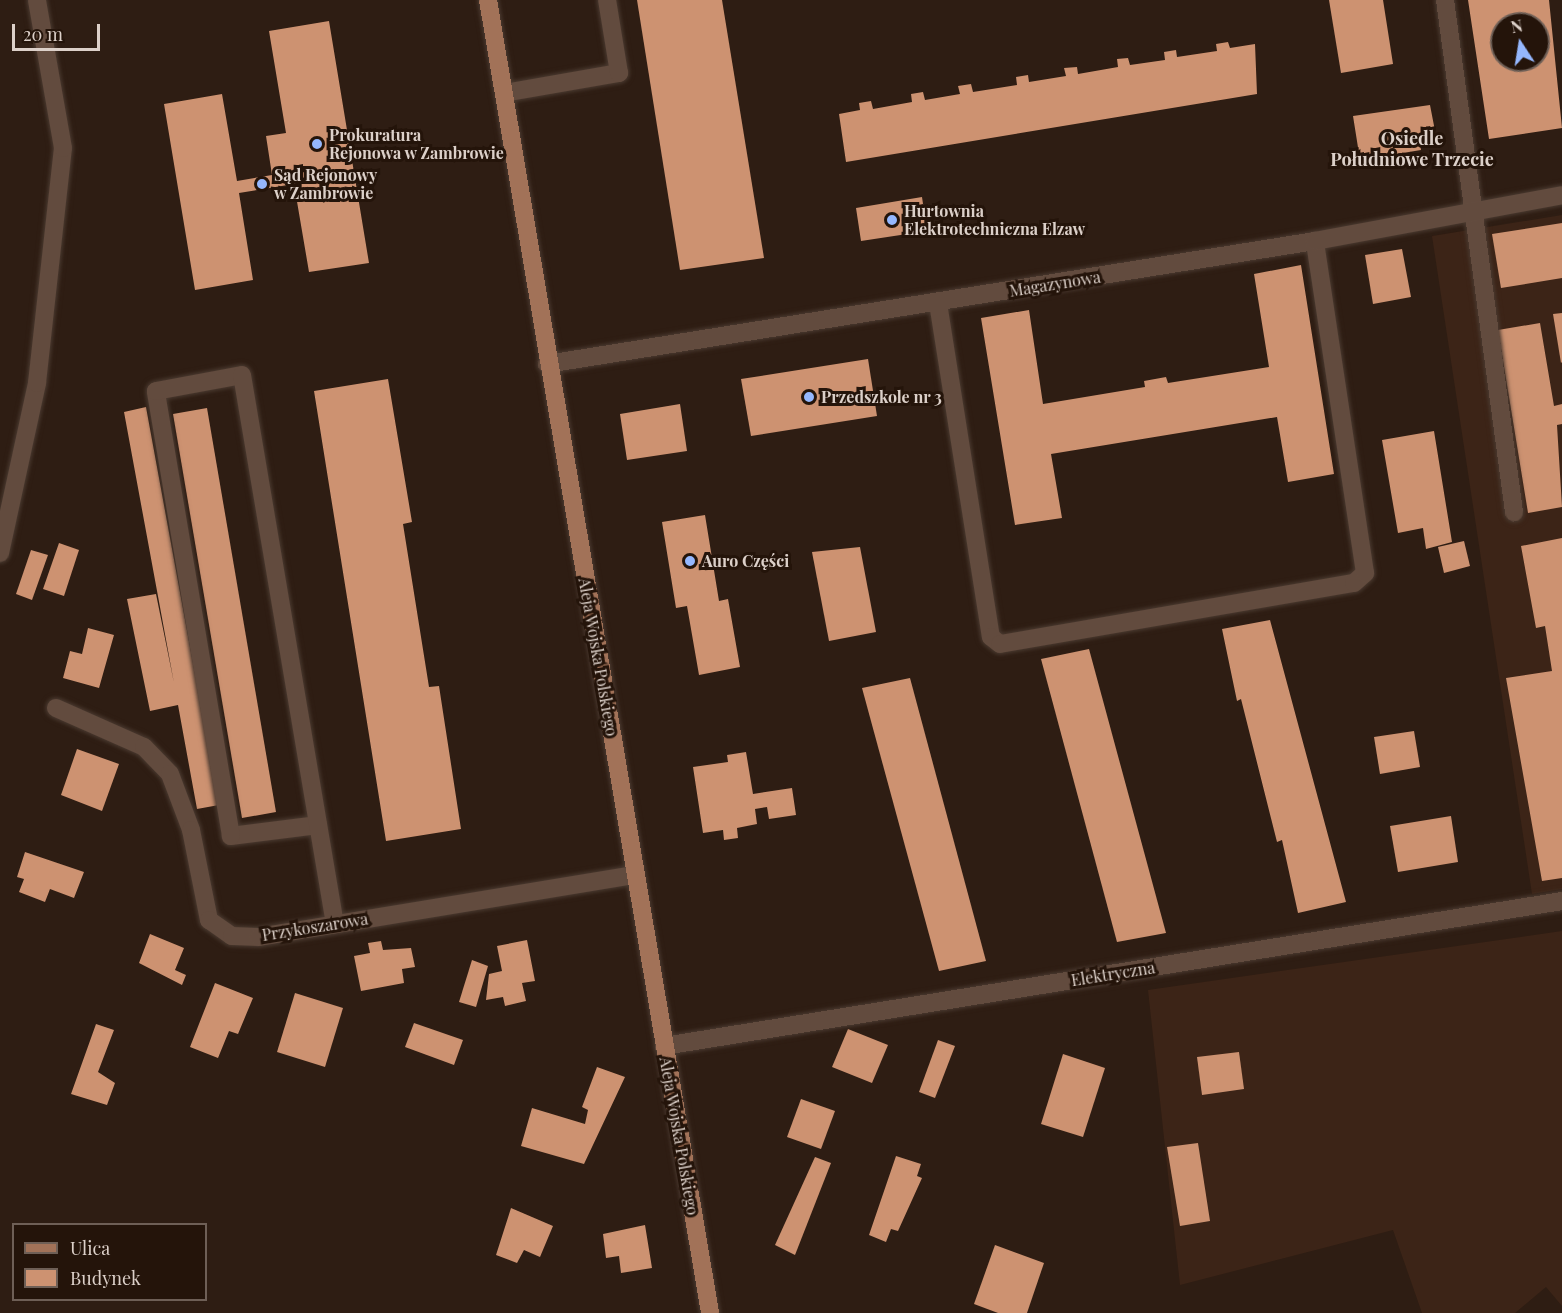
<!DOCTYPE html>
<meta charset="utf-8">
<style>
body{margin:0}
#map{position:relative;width:1562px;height:1313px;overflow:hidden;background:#2e1d13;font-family:"Playfair Display",serif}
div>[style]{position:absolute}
.built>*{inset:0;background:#3c2417}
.building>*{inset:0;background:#cd9271}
.roads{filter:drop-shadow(0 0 2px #4a3a30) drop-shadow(0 0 2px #4a3a30)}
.minor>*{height:18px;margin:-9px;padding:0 9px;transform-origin:9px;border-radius:9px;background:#624b3e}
.major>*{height:18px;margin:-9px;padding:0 9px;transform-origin:9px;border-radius:9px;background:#a27258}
.dots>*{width:16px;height:16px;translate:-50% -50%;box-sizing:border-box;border:3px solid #24140a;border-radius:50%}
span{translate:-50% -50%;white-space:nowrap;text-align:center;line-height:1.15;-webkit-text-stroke:6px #24140a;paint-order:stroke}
.poi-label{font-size:16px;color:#dcd0c9;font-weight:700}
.left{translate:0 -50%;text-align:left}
.street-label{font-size:16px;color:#dcd0c9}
.neighbourhood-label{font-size:18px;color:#dcd0c9;font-weight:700}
.legend{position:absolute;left:12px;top:1223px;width:195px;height:78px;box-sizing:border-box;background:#24140a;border:2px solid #6e5f56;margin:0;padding:8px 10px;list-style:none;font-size:18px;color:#dcd0c9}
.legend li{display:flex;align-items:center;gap:12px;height:30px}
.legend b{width:30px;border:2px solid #6e5f56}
.north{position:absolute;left:1490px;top:12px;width:60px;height:60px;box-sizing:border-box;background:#24140a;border:2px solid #6e5f56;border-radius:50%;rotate:348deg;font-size:16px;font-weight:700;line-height:24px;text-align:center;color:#dcd0c9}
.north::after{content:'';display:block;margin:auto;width:21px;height:27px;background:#95b7fd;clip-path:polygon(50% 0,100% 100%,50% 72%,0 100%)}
.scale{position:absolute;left:12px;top:24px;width:88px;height:27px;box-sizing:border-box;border:3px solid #dcd0c9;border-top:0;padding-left:8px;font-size:18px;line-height:21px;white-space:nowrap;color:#dcd0c9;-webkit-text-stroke:4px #24140a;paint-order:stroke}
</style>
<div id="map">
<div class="built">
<div style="clip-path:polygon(1562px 215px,1562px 889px,1532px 894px,1432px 236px)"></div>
<div style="clip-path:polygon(1562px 931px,1562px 1306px,1546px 1287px,1515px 1313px,1422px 1313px,1393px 1230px,1180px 1285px,1148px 990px)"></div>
</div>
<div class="building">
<div style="clip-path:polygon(637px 0,722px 0,764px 258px,680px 270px)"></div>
<div style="clip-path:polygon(1329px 0,1383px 0,1393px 64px,1341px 73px)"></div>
<div style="clip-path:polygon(evenodd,1468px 0,1549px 0,1562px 128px,1489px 139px,1468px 0,1502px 24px,1538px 24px,1538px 60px,1502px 60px,1502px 24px)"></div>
<div style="clip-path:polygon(329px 21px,369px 263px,309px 272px,294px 184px,239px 193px,253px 280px,195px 290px,164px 104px,222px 94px,237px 181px,272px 175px,266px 136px,286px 133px,269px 31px)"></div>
<div style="clip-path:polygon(1228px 42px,1230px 48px,1255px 44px,1257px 94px,846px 162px,839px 114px,860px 110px,859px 103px,871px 101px,873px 109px,912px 102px,911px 94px,923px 92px,925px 100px,960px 94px,958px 86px,971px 84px,973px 92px,1017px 85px,1016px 77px,1028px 75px,1029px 82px,1066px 76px,1064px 68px,1077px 67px,1078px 74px,1118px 67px,1117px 59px,1128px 58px,1130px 65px,1165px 60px,1164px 52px,1176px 50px,1177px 57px,1217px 51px,1216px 44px)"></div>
<div style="clip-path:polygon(1430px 105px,1436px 136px,1419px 138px,1421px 150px,1360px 160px,1353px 116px)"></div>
<div style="clip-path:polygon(922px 197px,927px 231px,861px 241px,856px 208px)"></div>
<div style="clip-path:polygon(1562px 223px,1562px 278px,1501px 288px,1492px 234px)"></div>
<div style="clip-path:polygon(1402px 249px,1411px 297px,1373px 304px,1365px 255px)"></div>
<div style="clip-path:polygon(1301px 265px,1334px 474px,1288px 482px,1277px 417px,1051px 454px,1062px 518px,1015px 525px,981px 318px,1029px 310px,1043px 404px,1145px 387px,1144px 381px,1166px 377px,1168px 383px,1269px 367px,1254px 274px)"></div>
<div style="clip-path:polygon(1562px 313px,1562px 362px,1561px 363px,1553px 314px)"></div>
<div style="clip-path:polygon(1540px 323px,1554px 406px,1562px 404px,1562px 424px,1557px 425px,1562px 507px,1528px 513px,1498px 330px)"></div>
<div style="clip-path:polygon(868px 359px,877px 416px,751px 436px,741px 379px)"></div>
<div style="clip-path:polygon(388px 379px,412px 522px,403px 524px,429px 687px,439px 686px,461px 829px,386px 841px,314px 391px)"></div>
<div style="clip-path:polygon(680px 404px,687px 451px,627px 460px,620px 414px)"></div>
<div style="clip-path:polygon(146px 407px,219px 805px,197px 809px,178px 705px,150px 711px,127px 599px,156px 594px,174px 683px,124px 412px)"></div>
<div style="clip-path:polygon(207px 408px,276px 812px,242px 818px,173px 414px)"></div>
<div style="clip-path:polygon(1434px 431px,1452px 542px,1426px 549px,1423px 528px,1398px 533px,1382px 440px)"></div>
<div style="clip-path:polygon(705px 515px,719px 601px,728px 599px,740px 667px,699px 675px,687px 606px,676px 608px,662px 522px)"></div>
<div style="clip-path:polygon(1562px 538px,1562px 878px,1542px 881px,1506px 678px,1552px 671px,1545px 626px,1536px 628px,1521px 546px)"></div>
<div style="clip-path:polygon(1464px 541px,1470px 566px,1444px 573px,1438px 547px)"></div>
<div style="clip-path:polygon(59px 543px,79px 550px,64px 596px,43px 589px)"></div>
<div style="clip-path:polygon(860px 547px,876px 632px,829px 641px,812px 552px)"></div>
<div style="clip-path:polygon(31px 550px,48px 555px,32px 600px,16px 594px)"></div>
<div style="clip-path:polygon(1270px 620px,1346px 902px,1298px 913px,1282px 840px,1277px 842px,1241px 699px,1237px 701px,1222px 629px)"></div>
<div style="clip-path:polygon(88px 628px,114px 635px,99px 688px,63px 678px,70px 651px,82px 654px)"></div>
<div style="clip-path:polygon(1089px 649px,1166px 933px,1117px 942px,1041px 659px)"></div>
<div style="clip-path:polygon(910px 678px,986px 961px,939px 971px,862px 688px)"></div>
<div style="clip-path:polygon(1414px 731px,1420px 767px,1380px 774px,1374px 737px)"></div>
<div style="clip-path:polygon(77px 749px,119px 764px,102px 811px,61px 795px)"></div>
<div style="clip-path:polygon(746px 752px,753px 794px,792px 788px,796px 815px,769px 819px,767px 807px,755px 809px,757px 824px,737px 828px,738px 838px,724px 840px,723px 830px,703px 833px,693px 767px,728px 762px,727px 755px)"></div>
<div style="clip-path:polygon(1451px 816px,1458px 862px,1398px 872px,1390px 826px)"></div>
<div style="clip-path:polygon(25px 852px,84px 872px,74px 898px,50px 889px,45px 902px,19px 892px,24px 879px,17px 877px)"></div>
<div style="clip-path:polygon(150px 934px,184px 948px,175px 970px,186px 975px,182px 985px,139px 963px)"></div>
<div style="clip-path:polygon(527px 940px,535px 981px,522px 983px,526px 1001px,505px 1006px,503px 997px,486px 1000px,489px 974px,502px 971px,497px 946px)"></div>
<div style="clip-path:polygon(381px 941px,383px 950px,411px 948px,415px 967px,402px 969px,404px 983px,361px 991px,354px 956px,370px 953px,368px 943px)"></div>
<div style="clip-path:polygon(472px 960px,488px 966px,476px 1007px,459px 1002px)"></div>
<div style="clip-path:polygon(215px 983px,253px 998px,238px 1034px,229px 1031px,218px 1058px,190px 1047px)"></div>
<div style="clip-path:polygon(295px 993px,343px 1008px,325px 1067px,277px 1052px)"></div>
<div style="clip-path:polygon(414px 1023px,463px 1040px,454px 1065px,405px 1047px)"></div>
<div style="clip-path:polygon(96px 1024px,114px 1030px,98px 1072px,115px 1083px,107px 1105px,71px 1094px)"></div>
<div style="clip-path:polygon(848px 1029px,888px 1045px,872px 1083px,832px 1067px)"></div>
<div style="clip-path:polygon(938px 1040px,955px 1046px,935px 1098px,919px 1092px)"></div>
<div style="clip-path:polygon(1239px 1052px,1244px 1089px,1202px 1095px,1197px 1057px)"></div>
<div style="clip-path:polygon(1063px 1054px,1105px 1068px,1083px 1137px,1041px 1124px)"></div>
<div style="clip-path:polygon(597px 1067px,625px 1077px,584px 1164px,521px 1146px,532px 1108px,585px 1124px,588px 1110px,582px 1107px)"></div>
<div style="clip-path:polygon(801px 1099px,835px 1111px,821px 1149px,787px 1137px)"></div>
<div style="clip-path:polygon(1198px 1143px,1210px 1221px,1180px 1226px,1167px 1147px)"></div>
<div style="clip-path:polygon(896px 1156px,921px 1164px,917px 1176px,922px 1178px,898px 1231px,891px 1229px,886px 1242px,869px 1235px)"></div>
<div style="clip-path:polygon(815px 1157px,831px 1163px,795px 1255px,775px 1245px)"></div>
<div style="clip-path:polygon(511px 1208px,553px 1226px,540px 1257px,524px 1250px,517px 1263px,496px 1255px)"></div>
<div style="clip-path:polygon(645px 1225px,652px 1268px,621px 1273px,619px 1256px,606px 1258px,603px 1234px)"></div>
<div style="clip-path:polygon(995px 1245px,1044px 1263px,1027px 1313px,998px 1313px,974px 1304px)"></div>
</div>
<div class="roads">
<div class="minor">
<div style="left:1445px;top:0;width:517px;rotate:82.32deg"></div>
<div style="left:504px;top:93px;width:117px;rotate:-9.9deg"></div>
<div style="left:619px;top:73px;width:74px;rotate:-99.3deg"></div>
<div style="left:938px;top:303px;width:338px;rotate:81deg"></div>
<div style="left:991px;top:637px;width:11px;rotate:38deg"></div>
<div style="left:1000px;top:644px;width:359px;rotate:-9.8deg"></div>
<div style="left:1354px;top:583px;width:15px;rotate:-42deg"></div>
<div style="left:1365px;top:573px;width:336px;rotate:-98.6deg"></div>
<div style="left:547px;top:364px;width:778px;rotate:-9.1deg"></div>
<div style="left:1315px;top:241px;width:251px;rotate:-10.5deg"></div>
<div style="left:0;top:553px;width:174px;rotate:-77.7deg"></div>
<div style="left:37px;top:383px;width:236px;rotate:-83.7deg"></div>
<div style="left:63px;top:148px;width:150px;rotate:-100deg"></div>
<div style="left:56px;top:708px;width:96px;rotate:23.9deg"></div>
<div style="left:144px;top:747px;width:37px;rotate:46deg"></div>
<div style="left:170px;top:774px;width:60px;rotate:69.4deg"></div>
<div style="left:191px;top:830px;width:92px;rotate:78.7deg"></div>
<div style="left:209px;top:920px;width:28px;rotate:35deg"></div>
<div style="left:232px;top:936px;width:27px;rotate:2deg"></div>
<div style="left:259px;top:937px;width:381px;rotate:-9.4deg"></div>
<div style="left:318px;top:825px;width:88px;rotate:172.8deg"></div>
<div style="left:231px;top:836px;width:451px;rotate:-99.6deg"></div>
<div style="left:156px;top:391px;width:87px;rotate:-10.5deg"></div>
<div style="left:242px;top:375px;width:557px;rotate:80.39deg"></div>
<div style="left:664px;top:1046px;width:910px;rotate:-9.17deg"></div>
</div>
<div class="major">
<div style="left:488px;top:0;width:1332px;rotate:80.4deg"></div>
</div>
</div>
<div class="dots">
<div style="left:317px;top:144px;background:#95b7fd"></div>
<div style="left:262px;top:184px;background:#95b7fd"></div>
<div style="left:892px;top:220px;background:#95b7fd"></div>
<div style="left:809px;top:397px;background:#95b7fd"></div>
<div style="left:690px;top:561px;background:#95b7fd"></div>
</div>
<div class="poi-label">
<span class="left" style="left:329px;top:144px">Prokuratura<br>Rejonowa w Zambrowie</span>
<span class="left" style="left:274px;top:184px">Sąd Rejonowy<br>w Zambrowie</span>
<span class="left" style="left:904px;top:220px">Hurtownia<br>Elektrotechniczna Elzaw</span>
<span class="left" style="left:821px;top:397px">Przedszkole nr 3</span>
<span class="left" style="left:702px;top:561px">Auro Części</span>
</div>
<div class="street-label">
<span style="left:1055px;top:284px;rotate:-9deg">Magazynowa</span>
<span style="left:598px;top:657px;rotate:80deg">Aleja Wojska Polskiego</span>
<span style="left:315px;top:927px;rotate:-9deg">Przykoszarowa</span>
<span style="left:1113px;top:974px;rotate:-9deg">Elektryczna</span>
<span style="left:679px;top:1136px;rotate:80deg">Aleja Wojska Polskiego</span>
</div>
<div class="neighbourhood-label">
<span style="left:1412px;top:149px">Osiedle<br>Południowe Trzecie</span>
</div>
<ul class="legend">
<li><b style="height:8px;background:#a27258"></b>Ulica</li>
<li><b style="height:16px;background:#cd9271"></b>Budynek</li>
</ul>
<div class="north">N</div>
<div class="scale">20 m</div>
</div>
